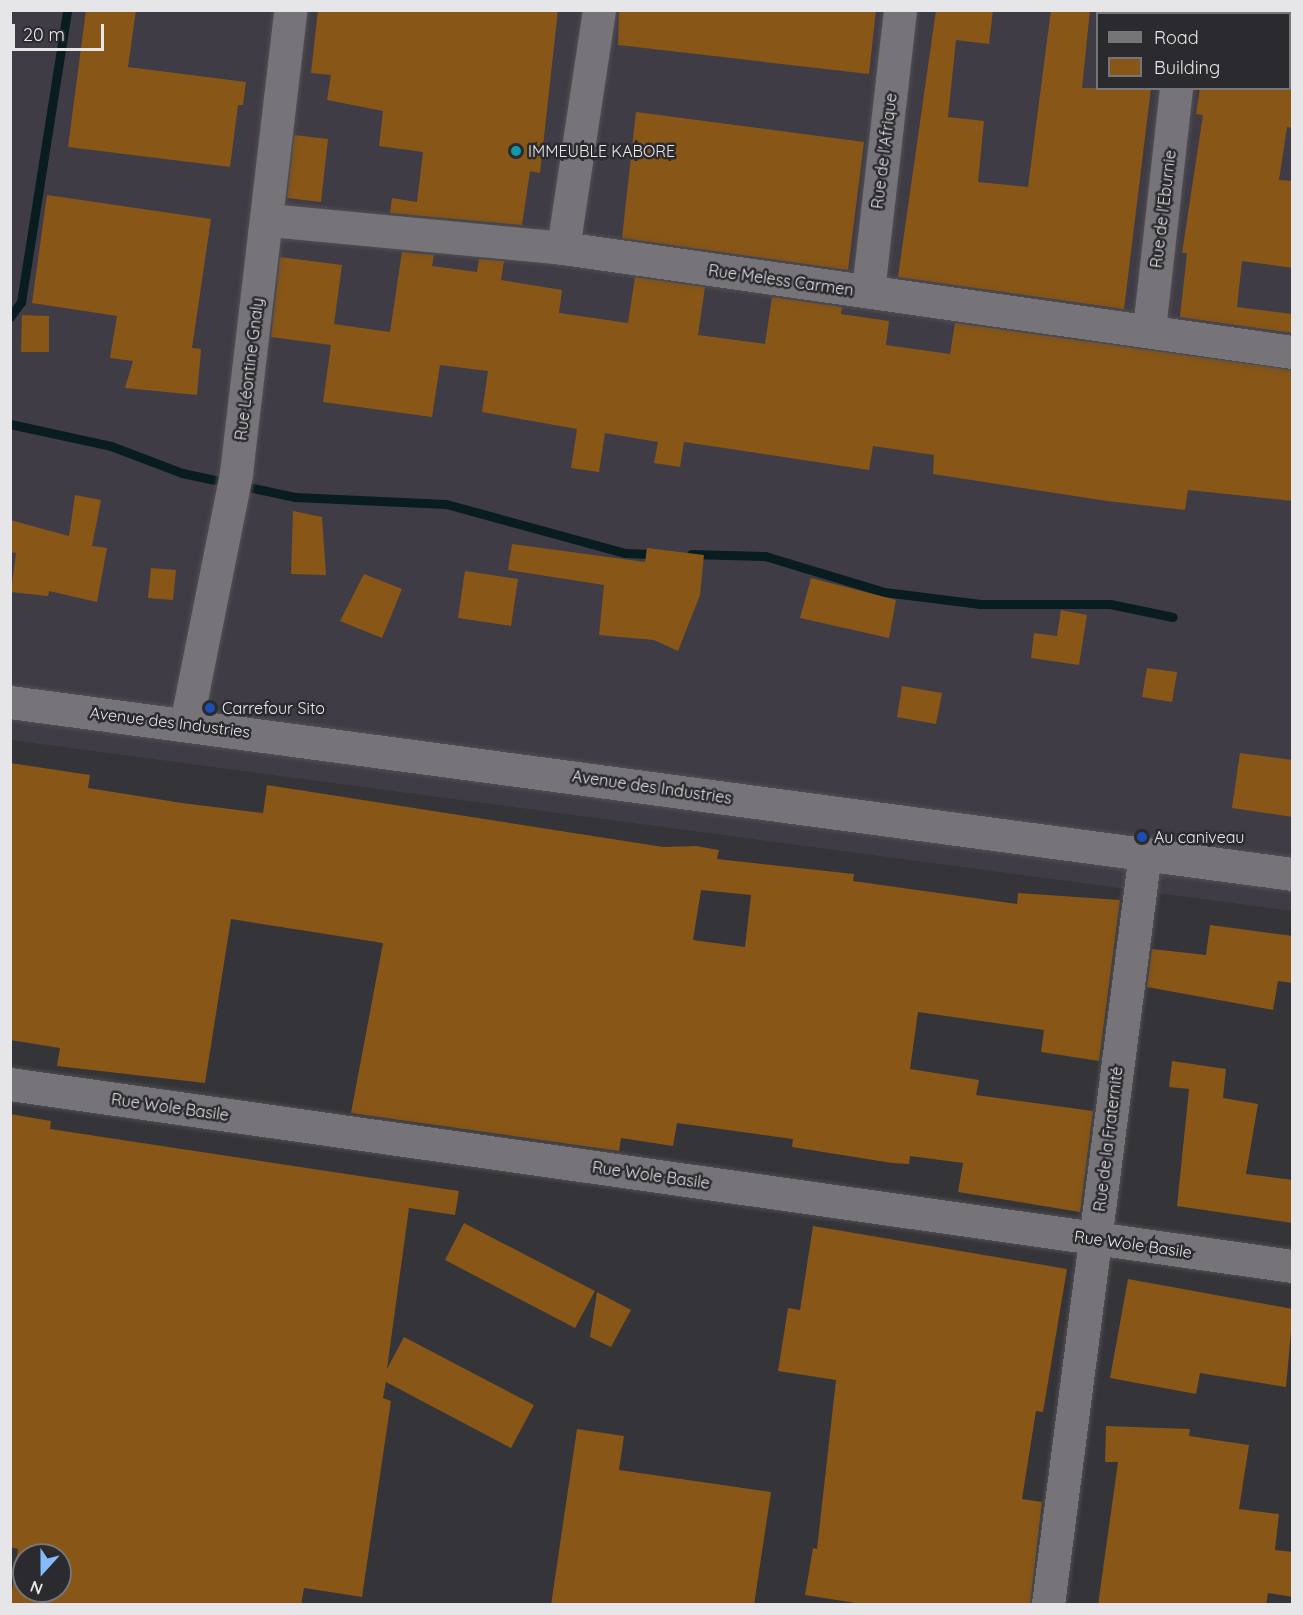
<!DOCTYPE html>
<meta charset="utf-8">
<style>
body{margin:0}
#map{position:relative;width:1303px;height:1615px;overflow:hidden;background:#353438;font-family:Quicksand,sans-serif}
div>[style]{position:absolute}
.built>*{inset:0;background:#403c46}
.stream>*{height:9px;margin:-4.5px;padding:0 4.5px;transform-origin:4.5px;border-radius:4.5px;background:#091c1f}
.building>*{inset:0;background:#885616}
.roads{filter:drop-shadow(0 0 2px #515053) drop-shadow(0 0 2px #515053)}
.minor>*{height:33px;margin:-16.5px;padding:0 16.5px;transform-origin:16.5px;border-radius:16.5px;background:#767479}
.tertiary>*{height:33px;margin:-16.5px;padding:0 16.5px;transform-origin:16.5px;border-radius:16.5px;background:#767479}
.dots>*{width:16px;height:16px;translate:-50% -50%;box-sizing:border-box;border:3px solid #2b2a2e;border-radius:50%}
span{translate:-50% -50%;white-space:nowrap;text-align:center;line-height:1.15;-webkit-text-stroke:5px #2b2a2e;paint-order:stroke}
.poi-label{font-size:16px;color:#e6e5e8}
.left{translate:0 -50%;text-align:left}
.street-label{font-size:16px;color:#e6e5e8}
.frame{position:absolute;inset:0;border:12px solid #e6e5e8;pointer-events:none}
.legend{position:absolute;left:1096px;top:12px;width:195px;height:78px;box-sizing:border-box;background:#2b2a2e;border:2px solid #767578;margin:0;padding:8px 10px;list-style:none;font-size:18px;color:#e6e5e8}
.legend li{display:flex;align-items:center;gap:12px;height:30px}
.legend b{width:30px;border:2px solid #767578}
.north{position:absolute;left:12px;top:1543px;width:60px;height:60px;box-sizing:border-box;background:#2b2a2e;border:2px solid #767578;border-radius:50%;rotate:201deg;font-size:16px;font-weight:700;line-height:24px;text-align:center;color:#e6e5e8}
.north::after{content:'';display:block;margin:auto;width:21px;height:27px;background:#84bbfb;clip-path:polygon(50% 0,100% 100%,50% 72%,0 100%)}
.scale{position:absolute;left:12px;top:24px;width:92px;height:27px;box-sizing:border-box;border:3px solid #e6e5e8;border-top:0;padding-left:8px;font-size:18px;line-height:21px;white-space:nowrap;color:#e6e5e8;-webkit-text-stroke:4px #2b2a2e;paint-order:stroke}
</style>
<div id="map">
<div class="built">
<div style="clip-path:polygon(evenodd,11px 11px,1292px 11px,1292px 911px,11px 740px,11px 11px,1098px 14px,1290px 14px,1290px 88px,1098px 88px,1098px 14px)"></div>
</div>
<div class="stream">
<div style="left:10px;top:317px;width:19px;rotate:-54deg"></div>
<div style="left:21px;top:302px;width:296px;rotate:-81deg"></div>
<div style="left:10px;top:424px;width:103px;rotate:12.3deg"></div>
<div style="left:111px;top:446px;width:76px;rotate:20.8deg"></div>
<div style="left:182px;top:473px;width:116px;rotate:12deg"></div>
<div style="left:295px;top:497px;width:151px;rotate:2.7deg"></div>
<div style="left:446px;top:504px;width:186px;rotate:15.3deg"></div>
<div style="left:625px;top:553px;width:34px;rotate:2deg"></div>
<div style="left:691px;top:554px;width:74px;rotate:1.5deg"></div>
<div style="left:765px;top:556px;width:124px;rotate:16.8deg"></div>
<div style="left:884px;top:592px;width:97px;rotate:7.1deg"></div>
<div style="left:980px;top:604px;width:130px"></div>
<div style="left:1110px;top:604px;width:64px;rotate:11.7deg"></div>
</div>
<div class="building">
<div style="clip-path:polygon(86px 10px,136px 10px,128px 67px,246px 82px,243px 105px,238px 105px,230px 167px,68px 147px)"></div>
<div style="clip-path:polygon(318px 10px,558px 10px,540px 173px,530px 171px,522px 225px,390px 213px,392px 198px,417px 202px,423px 152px,379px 146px,383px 111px,327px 100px,331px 75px,311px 73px)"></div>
<div style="clip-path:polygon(619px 10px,876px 10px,869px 74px,618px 45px)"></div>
<div style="clip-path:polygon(936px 10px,993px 10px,989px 44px,956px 40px,948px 117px,984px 121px,978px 182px,1028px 187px,1051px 10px,1090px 10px,1082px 88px,1151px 88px,1124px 309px,898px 277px)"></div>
<div style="clip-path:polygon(1200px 88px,1293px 88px,1293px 128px,1287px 127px,1279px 180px,1293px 181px,1293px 268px,1242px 261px,1237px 307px,1293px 314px,1293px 333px,1180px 317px,1187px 253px,1182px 253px,1203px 115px,1196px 114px)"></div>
<div style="clip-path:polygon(636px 112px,864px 142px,848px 270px,622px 238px)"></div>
<div style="clip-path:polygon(294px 135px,328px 139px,321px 202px,287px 198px)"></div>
<div style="clip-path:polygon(47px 195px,211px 219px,192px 348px,201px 349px,197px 395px,125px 388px,133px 361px,110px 358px,117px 316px,32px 303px)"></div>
<div style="clip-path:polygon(402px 252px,434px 255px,432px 266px,477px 272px,479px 259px,504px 261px,501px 280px,562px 290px,559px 313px,628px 323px,635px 277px,705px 287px,698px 335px,765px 344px,772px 297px,842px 307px,841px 314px,889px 321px,886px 345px,950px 354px,955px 323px,1293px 370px,1293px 501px,1188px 490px,1185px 510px,1107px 501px,933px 474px,934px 455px,873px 446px,869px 470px,684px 442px,680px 467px,654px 463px,658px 442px,605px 433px,599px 472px,571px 468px,577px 429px,482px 412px,488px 371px,440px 365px,432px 417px,323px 402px,331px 345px,271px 337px,280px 257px,342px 265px,334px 324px,390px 332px)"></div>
<div style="clip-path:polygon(22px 315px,49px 316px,49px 352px,21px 352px)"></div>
<div style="clip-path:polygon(75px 495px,101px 500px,92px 546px,107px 548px,97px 602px,49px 591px,48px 596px,11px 592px,16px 553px,10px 552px,10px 520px,69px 536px)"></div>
<div style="clip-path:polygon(293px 511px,322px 517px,326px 575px,291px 574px)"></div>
<div style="clip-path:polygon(512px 544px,645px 562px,647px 548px,704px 555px,700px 595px,678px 651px,654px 640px,599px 635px,604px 585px,508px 570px)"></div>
<div style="clip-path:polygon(151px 568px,176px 570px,173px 600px,148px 598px)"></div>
<div style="clip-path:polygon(465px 571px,518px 579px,511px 626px,458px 618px)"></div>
<div style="clip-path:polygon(364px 574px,402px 589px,382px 638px,340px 621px)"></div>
<div style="clip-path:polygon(811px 578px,896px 600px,889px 638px,800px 618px)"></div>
<div style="clip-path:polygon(1061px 610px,1087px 615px,1079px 665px,1031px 658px,1034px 633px,1057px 636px)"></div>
<div style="clip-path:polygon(1147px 668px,1177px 672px,1172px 702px,1142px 697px)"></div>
<div style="clip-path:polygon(902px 686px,942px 693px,936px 724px,897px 717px)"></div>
<div style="clip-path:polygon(1240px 753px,1293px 760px,1293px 817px,1232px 808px)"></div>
<div style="clip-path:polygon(evenodd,10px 763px,90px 775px,88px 788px,182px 803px,263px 813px,267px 785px,663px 847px,696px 846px,719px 850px,717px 859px,854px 874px,853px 881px,1017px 904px,1018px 893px,1120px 900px,1099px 1061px,1041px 1052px,1044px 1030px,918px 1012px,910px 1069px,979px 1080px,976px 1095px,1093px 1111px,1080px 1212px,958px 1192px,963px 1163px,910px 1156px,909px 1164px,892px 1163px,792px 1147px,793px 1139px,677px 1123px,673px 1146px,621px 1138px,619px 1151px,351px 1113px,383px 943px,231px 919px,205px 1083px,57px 1066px,60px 1048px,10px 1040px,10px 763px,701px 890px,751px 895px,745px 947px,693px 940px,701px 890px)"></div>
<div style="clip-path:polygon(1210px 925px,1293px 936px,1293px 983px,1278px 981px,1273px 1010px,1147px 987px,1152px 949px,1206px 955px)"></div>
<div style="clip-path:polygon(1172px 1061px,1226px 1069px,1223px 1098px,1258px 1104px,1246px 1174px,1293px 1180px,1293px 1223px,1177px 1206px,1189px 1089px,1169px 1087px)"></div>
<div style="clip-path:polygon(evenodd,10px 1114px,51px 1121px,50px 1129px,459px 1191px,455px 1215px,409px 1208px,387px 1369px,404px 1337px,534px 1405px,511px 1448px,386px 1382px,383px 1398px,391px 1401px,362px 1597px,304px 1588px,301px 1605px,10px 1605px,18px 1549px,10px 1547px,10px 1114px,24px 1555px,60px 1555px,60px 1591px,24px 1591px,24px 1555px)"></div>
<div style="clip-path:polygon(464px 1223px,595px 1291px,575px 1328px,445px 1260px)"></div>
<div style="clip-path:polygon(813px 1226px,1067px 1269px,1043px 1412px,1036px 1411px,1022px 1499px,1042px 1502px,1030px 1605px,868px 1605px,805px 1595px,813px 1548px,817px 1549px,836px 1380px,778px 1371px,788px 1308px,800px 1310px)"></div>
<div style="clip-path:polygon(1128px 1279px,1293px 1309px,1286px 1387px,1200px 1373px,1196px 1394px,1110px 1378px)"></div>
<div style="clip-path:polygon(597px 1292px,631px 1310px,611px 1347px,590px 1337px)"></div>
<div style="clip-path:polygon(1106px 1426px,1190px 1429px,1189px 1436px,1249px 1445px,1239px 1509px,1279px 1514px,1275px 1550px,1293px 1552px,1293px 1597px,1268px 1593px,1266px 1605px,1098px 1605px,1118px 1462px,1105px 1462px)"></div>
<div style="clip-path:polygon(577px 1429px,624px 1436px,619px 1470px,771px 1492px,754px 1605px,551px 1605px)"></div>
</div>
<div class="roads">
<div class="minor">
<div style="left:1184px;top:14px;width:4px;rotate:-90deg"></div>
<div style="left:268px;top:220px;width:296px;rotate:5.4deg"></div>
<div style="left:563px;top:248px;width:736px;rotate:8.12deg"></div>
<div style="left:563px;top:248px;width:241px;rotate:-81.4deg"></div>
<div style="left:868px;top:291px;width:283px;rotate:-83.5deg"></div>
<div style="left:1149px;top:329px;width:243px;rotate:-83.6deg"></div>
<div style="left:186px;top:724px;width:256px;rotate:-78.7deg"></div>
<div style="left:236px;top:473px;width:466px;rotate:-83.3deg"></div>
<div style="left:10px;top:1084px;width:1295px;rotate:8.08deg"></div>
<div style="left:1048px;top:1604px;width:757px;rotate:-82.64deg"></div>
</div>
<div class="tertiary">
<div style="left:10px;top:702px;width:1293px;rotate:7.64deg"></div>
</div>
</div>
<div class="dots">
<div style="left:516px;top:151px;background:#0f9aa8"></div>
<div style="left:210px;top:708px;background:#1a4fb4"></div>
<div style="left:1142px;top:837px;background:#1a4fb4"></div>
</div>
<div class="poi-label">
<span class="left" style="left:528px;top:151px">IMMEUBLE KABORE</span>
<span class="left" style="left:222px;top:708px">Carrefour Sito</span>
<span class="left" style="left:1154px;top:837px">Au caniveau</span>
</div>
<div class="street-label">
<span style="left:884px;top:151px;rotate:-83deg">Rue de l'Afrique</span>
<span style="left:1163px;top:209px;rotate:-83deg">Rue de l'Eburnie</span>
<span style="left:781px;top:280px;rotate:8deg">Rue Meless Carmen</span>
<span style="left:249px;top:369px;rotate:-83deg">Rue Léontine Gnaly</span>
<span style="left:170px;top:722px;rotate:7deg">Avenue des Industries</span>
<span style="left:652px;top:787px;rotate:8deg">Avenue des Industries</span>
<span style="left:170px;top:1107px;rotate:8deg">Rue Wole Basile</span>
<span style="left:1108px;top:1139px;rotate:-83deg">Rue de la Fraternité</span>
<span style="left:651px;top:1175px;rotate:8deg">Rue Wole Basile</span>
<span style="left:1133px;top:1244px;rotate:8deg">Rue Wole Basile</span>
</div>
<div class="frame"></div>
<ul class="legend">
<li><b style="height:8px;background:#767479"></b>Road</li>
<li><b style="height:16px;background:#885616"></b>Building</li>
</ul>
<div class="north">N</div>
<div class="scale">20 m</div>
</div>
